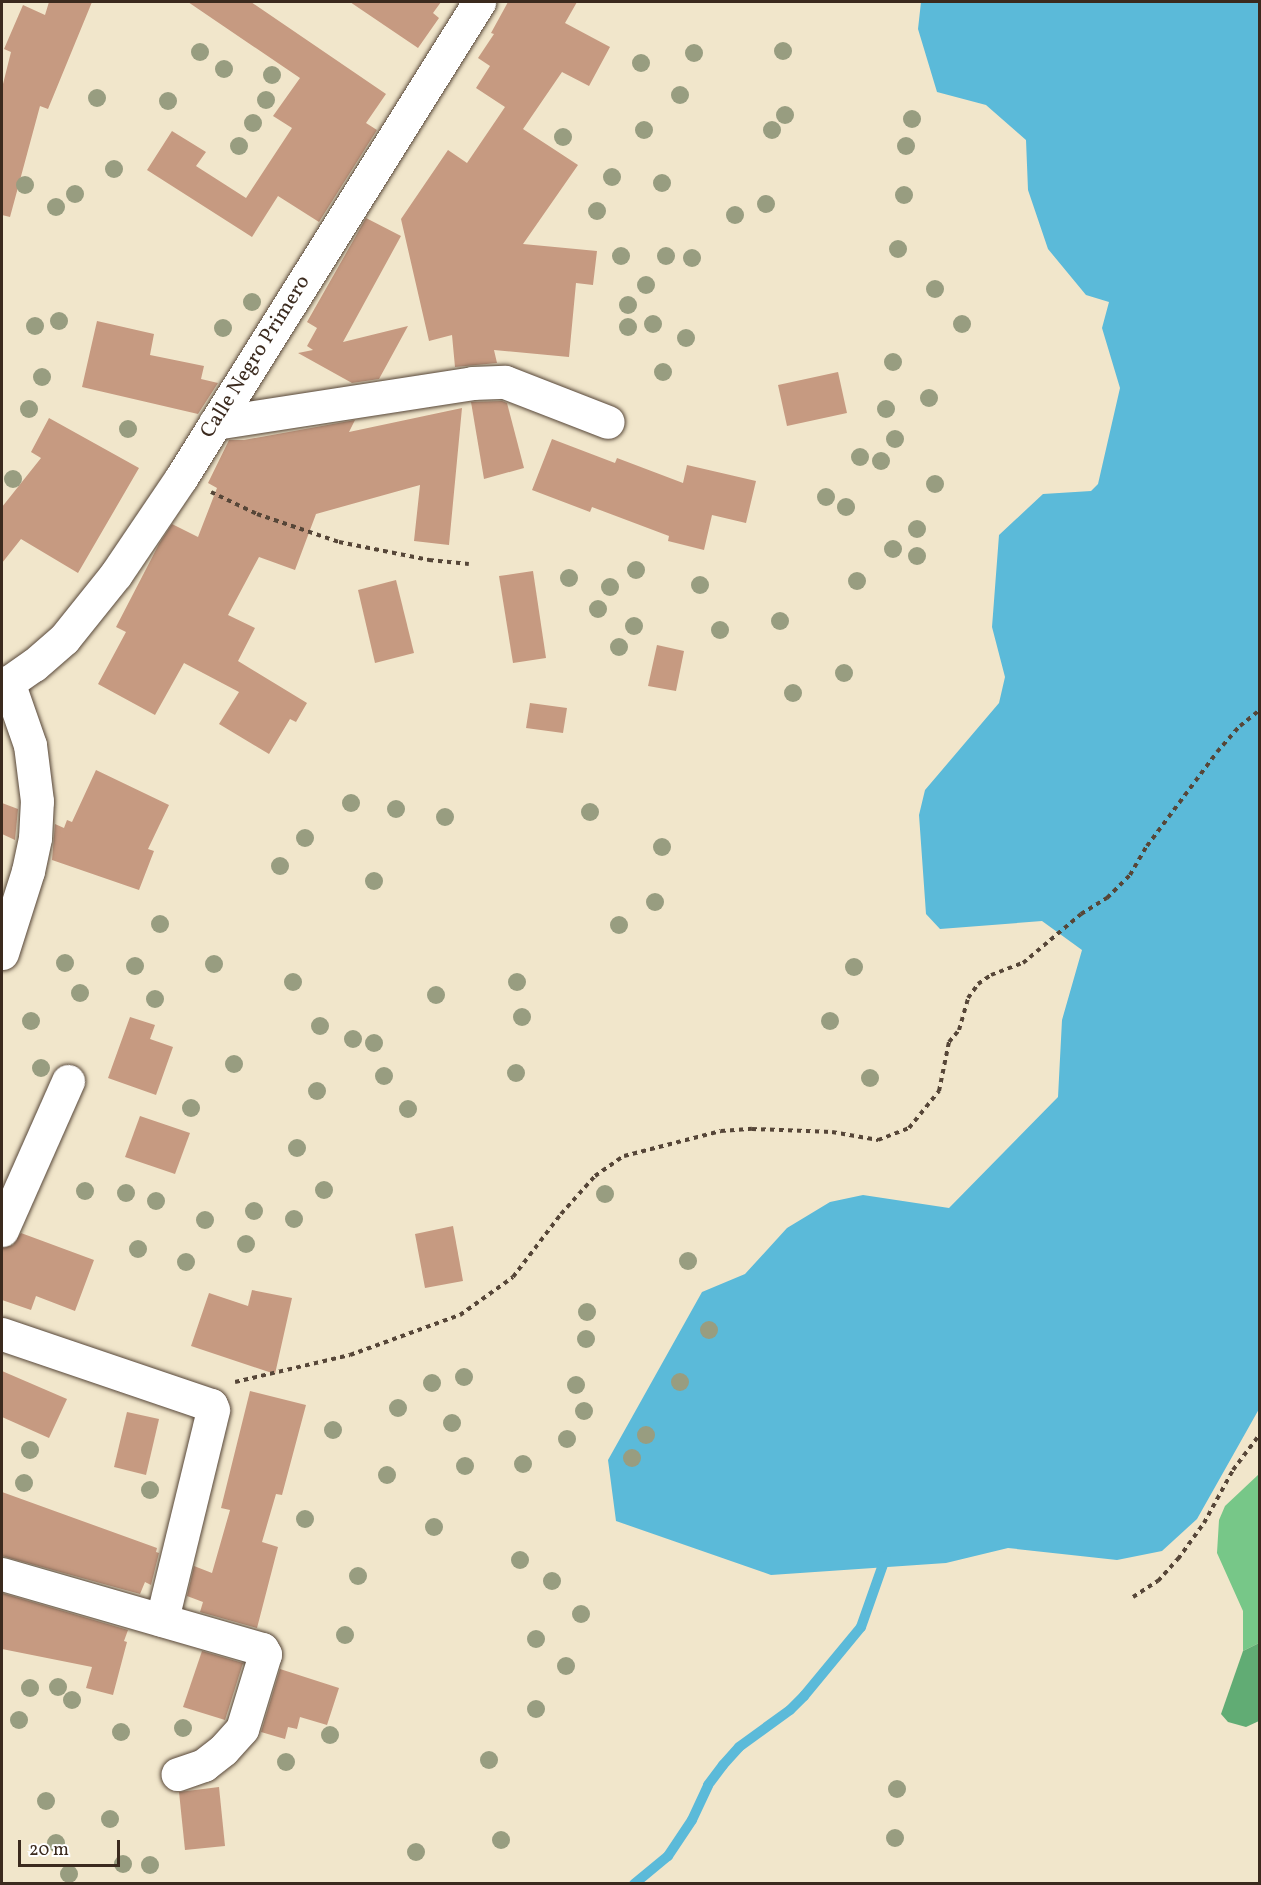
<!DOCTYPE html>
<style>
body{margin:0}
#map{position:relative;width:1261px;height:1885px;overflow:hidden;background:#f1e6cb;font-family:Vollkorn,serif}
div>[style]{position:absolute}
.green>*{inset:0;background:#77c788}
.forest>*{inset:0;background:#61ac74}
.water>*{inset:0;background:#5bbad9}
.stream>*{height:10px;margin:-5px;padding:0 5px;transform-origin:5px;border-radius:5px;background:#5bbad9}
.building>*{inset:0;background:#c69a81}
.path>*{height:4px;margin-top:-2px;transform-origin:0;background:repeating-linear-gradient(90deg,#564638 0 4.5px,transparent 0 9px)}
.roads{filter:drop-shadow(0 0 2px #564638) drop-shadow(0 0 2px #564638)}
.street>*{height:33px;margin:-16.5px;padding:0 16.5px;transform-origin:16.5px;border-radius:16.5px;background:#fff}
.trees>*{width:18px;height:18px;margin:-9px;border-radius:50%;background:#989d80}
span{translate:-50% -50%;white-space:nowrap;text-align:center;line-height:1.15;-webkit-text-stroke:4.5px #fff;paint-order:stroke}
.street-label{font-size:21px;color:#3b2a1e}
.frame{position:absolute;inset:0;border:3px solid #3b2a1e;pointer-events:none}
.scale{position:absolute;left:18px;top:1840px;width:102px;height:27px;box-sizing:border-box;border:3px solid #3b2a1e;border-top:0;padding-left:8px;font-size:18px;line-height:21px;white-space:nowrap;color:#3b2a1e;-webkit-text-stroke:4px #fff;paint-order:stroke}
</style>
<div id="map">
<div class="green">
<div style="clip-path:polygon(1259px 1474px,1259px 1643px,1243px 1651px,1243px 1611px,1217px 1553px,1219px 1520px,1225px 1506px)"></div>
</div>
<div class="forest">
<div style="clip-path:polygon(1259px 1643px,1259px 1721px,1246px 1727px,1228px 1722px,1221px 1714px,1243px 1651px)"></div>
</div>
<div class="water">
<div style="clip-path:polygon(921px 2px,1259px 2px,1259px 1409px,1197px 1519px,1162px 1551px,1117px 1560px,1008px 1548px,946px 1563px,771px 1575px,616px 1521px,608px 1460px,702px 1292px,745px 1274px,787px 1228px,830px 1202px,863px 1195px,949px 1208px,1058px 1097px,1062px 1020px,1082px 950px,1042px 921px,940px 929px,926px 914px,919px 815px,925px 790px,999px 703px,1005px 677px,992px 627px,999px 535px,1043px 494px,1091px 491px,1098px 484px,1120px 388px,1102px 328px,1109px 302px,1086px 295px,1048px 249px,1028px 190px,1026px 140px,986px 105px,937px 92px,918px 29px)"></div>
</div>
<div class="stream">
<div style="left:634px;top:1884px;width:44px;rotate:-39.5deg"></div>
<div style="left:668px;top:1856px;width:43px;rotate:-56.3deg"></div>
<div style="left:692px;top:1820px;width:38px;rotate:-65deg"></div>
<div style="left:708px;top:1785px;width:25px;rotate:-53deg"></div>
<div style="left:723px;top:1765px;width:24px;rotate:-48deg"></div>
<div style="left:739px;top:1747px;width:63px;rotate:-36deg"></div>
<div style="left:790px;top:1710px;width:20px;rotate:-45deg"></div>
<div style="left:804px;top:1696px;width:89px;rotate:-50.4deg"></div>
<div style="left:861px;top:1627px;width:75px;rotate:-70.6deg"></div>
</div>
<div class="building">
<div style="clip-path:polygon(49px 2px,92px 2px,48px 109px,40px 106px,10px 217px,2px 215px,2px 88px,11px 52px,4px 49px,23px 5px,45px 15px)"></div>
<div style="clip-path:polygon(188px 2px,251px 2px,386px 94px,366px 123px,377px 130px,319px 222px,278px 196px,252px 237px,147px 170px,172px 131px,206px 152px,196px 166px,246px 198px,292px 128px,273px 116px,300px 78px)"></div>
<div style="clip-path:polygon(350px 2px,441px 2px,433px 13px,439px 18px,418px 48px)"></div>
<div style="clip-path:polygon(508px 2px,577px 2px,565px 23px,610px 47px,589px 86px,562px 72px,523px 129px,578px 165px,523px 244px,597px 251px,593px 285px,576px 283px,569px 357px,494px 350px,497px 363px,455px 367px,452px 335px,429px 341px,401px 219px,448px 150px,467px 163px,505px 107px,476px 88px,490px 66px,478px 58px,494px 34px,491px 33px)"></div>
<div style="clip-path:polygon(366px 218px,401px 236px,343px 342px,408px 326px,379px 379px,352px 383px,298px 353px,313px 350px,307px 346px,317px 328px,307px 322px)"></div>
<div style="clip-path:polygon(97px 321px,154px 334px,150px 355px,204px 366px,201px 379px,218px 383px,198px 414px,82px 387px)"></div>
<div style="clip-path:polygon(838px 372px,847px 413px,787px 426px,778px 385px)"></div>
<div style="clip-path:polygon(502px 401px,507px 403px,524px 468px,484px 479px,471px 402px)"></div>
<div style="clip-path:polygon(462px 408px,449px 545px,414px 541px,420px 485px,316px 514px,295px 570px,259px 557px,228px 615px,255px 628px,238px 661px,307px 703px,296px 722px,290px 719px,269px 754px,219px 724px,239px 692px,184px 663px,155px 715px,98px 684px,126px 632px,116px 627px,159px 544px,172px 524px,198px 537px,217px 488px,208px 483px,229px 440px,244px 440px,355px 420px,349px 432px)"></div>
<div style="clip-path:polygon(49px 418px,139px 468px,78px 573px,21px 539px,2px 563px,2px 507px,41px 458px,31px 452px)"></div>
<div style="clip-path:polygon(552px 439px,615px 463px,617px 458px,683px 483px,687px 465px,756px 481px,746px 523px,712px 515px,704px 550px,668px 541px,669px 536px,592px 507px,590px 512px,532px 490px)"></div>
<div style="clip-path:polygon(533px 571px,546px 658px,513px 663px,499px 576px)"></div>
<div style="clip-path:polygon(396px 580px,414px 653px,375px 663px,358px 590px)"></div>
<div style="clip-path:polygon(657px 645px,684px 651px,676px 691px,648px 686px)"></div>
<div style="clip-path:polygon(530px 703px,567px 708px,563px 733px,526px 728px)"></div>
<div style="clip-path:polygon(96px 770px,169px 805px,148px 849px,154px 851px,139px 890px,52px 860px,55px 824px,64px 828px,67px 820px,72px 822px)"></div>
<div style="clip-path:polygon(2px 803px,18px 809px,15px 840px,2px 834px)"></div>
<div style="clip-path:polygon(130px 1017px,155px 1025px,150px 1039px,173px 1047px,156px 1095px,108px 1078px)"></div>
<div style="clip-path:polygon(140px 1116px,190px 1133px,175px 1174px,125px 1157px)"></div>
<div style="clip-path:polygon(453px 1226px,463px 1281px,425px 1288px,415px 1234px)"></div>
<div style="clip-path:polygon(21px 1233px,94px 1260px,75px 1311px,36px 1296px,31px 1310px,2px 1300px,2px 1248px,13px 1245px)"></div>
<div style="clip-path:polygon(252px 1290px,292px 1298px,275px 1374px,191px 1346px,209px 1293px,248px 1306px)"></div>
<div style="clip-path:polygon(2px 1371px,67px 1399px,49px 1438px,2px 1417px)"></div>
<div style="clip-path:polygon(250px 1391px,306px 1405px,282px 1495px,276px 1494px,262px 1542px,278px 1547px,257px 1628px,200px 1612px,203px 1602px,187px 1596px,194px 1566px,212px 1573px,230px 1510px,221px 1508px)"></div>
<div style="clip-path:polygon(127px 1412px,159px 1419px,146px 1475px,114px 1467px)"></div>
<div style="clip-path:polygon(2px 1492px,157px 1548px,156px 1552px,159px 1553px,151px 1585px,145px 1582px,140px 1594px,2px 1556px)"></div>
<div style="clip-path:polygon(2px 1593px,128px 1630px,124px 1641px,127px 1642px,113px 1695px,86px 1688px,92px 1667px,2px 1649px)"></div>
<div style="clip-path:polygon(202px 1651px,243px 1663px,225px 1720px,183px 1707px)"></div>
<div style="clip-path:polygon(280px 1669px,339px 1688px,327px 1725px,300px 1717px,297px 1729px,288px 1727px,285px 1739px,261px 1732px)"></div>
<div style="clip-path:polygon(219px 1787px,225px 1846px,185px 1850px,179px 1792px)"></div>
</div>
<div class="path">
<div style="left:211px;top:492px;width:51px;rotate:25.6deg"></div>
<div style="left:257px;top:514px;width:87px;rotate:18.9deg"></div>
<div style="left:339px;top:542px;width:92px;rotate:11.3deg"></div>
<div style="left:429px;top:560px;width:40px;rotate:5.7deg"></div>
<div style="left:235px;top:1382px;width:118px;rotate:-13.2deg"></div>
<div style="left:350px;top:1355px;width:117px;rotate:-20deg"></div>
<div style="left:460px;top:1315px;width:65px;rotate:-35.6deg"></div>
<div style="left:513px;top:1277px;width:79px;rotate:-52.7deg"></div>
<div style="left:561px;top:1214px;width:51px;rotate:-48.2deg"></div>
<div style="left:595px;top:1176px;width:35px;rotate:-35deg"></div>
<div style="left:624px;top:1156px;width:100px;rotate:-14.5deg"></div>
<div style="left:721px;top:1131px;width:31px;rotate:-4deg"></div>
<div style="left:752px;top:1129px;width:80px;rotate:2.1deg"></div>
<div style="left:832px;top:1132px;width:47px;rotate:9.9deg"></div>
<div style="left:878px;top:1140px;width:33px;rotate:-21deg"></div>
<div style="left:909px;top:1128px;width:48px;rotate:-51deg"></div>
<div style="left:939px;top:1091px;width:50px;rotate:-78.5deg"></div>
<div style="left:949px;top:1042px;width:16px;rotate:-50deg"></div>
<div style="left:959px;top:1030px;width:33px;rotate:-74deg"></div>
<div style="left:968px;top:998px;width:17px;rotate:-54deg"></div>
<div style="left:978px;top:984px;width:16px;rotate:-35deg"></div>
<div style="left:991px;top:975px;width:34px;rotate:-21deg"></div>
<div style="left:1023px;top:963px;width:76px;rotate:-40.2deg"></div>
<div style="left:1081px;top:914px;width:31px;rotate:-32deg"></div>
<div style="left:1107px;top:898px;width:33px;rotate:-45deg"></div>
<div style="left:1130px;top:875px;width:34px;rotate:-60deg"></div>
<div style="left:1147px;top:846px;width:117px;rotate:-53.3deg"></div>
<div style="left:1217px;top:752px;width:35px;rotate:-49deg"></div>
<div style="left:1240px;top:726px;width:26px;rotate:-39deg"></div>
<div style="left:1133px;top:1597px;width:30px;rotate:-33deg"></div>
<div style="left:1158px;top:1581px;width:30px;rotate:-48deg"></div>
<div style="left:1178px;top:1559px;width:44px;rotate:-54.2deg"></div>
<div style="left:1204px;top:1523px;width:60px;rotate:-61.3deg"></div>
<div style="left:1233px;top:1470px;width:45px;rotate:-53.1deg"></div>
</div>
<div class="roads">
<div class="street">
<div style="left:215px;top:423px;width:260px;rotate:-8.8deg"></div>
<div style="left:472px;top:383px;width:33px;rotate:-2deg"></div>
<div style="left:505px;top:382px;width:110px;rotate:21.2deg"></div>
<div style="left:2px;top:687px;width:39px;rotate:-35deg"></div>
<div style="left:34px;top:665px;width:40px;rotate:-41deg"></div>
<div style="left:64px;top:639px;width:83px;rotate:-51.3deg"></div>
<div style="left:116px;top:574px;width:116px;rotate:-55.9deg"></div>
<div style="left:181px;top:478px;width:562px;rotate:-57.95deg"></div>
<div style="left:2px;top:953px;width:86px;rotate:-72.4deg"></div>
<div style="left:28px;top:871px;width:34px;rotate:-78deg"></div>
<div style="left:35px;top:838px;width:37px;rotate:-87deg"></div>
<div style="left:37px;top:801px;width:56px;rotate:-97.1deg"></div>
<div style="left:30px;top:745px;width:67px;rotate:-109.2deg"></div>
<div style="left:2px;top:1230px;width:163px;rotate:-66.1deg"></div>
<div style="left:2px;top:1334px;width:221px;rotate:18.8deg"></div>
<div style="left:211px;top:1405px;width:5px;rotate:68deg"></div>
<div style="left:213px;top:1410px;width:216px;rotate:103.7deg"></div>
<div style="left:2px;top:1574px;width:271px;rotate:16.1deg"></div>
<div style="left:262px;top:1649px;width:6px;rotate:59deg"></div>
<div style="left:265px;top:1654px;width:78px;rotate:107deg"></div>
<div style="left:242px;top:1729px;width:28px;rotate:132deg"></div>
<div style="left:223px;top:1750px;width:24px;rotate:142deg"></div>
<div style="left:204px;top:1765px;width:28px;rotate:161deg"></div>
</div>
</div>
<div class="trees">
<div style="left:783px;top:51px"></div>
<div style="left:200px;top:52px"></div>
<div style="left:694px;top:53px"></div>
<div style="left:641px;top:63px"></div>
<div style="left:224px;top:69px"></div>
<div style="left:272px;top:75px"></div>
<div style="left:680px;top:95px"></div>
<div style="left:97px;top:98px"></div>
<div style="left:266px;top:100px"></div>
<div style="left:168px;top:101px"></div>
<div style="left:785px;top:115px"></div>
<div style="left:912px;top:119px"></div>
<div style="left:253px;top:123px"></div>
<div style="left:644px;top:130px"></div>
<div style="left:772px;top:130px"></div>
<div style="left:563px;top:137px"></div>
<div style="left:239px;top:146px"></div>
<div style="left:906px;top:146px"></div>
<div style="left:114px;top:169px"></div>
<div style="left:612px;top:177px"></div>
<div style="left:662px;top:183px"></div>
<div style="left:25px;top:185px"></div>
<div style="left:75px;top:194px"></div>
<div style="left:904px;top:195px"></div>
<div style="left:766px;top:204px"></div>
<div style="left:56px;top:207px"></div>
<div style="left:597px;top:211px"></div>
<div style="left:735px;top:215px"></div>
<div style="left:898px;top:249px"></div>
<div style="left:621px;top:256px"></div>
<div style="left:666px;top:256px"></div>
<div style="left:692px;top:258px"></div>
<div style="left:646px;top:285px"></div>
<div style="left:935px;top:289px"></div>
<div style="left:252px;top:302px"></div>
<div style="left:628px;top:305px"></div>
<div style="left:59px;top:321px"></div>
<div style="left:653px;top:324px"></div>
<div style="left:962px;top:324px"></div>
<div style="left:35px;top:326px"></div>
<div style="left:628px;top:327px"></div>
<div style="left:223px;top:328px"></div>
<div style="left:686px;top:338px"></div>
<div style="left:893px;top:362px"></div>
<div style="left:663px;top:372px"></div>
<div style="left:42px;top:377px"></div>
<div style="left:929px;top:398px"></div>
<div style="left:29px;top:409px"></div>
<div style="left:886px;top:409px"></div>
<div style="left:128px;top:429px"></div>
<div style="left:895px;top:439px"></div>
<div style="left:860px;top:457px"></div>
<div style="left:881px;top:461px"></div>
<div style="left:13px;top:479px"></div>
<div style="left:935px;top:484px"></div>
<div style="left:826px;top:497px"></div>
<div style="left:846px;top:507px"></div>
<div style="left:917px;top:529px"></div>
<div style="left:893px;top:549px"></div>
<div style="left:917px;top:556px"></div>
<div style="left:636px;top:570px"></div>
<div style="left:569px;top:578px"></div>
<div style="left:857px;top:581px"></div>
<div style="left:700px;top:585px"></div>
<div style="left:610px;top:587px"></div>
<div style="left:598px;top:609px"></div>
<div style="left:780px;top:621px"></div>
<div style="left:634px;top:626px"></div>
<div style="left:720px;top:630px"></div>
<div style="left:619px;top:647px"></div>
<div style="left:844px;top:673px"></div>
<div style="left:793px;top:693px"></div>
<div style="left:351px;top:803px"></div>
<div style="left:396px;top:809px"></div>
<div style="left:590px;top:812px"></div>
<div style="left:445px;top:817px"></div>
<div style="left:305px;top:838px"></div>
<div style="left:662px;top:847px"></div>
<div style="left:280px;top:866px"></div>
<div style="left:374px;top:881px"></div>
<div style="left:655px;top:902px"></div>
<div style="left:160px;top:924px"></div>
<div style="left:619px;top:925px"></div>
<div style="left:65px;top:963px"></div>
<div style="left:214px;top:964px"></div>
<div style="left:135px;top:966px"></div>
<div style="left:854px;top:967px"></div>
<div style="left:293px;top:982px"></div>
<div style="left:517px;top:982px"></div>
<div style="left:80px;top:993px"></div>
<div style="left:436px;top:995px"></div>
<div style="left:155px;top:999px"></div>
<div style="left:522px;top:1017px"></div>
<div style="left:31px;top:1021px"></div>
<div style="left:830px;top:1021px"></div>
<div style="left:320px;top:1026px"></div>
<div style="left:353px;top:1039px"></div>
<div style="left:374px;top:1043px"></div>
<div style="left:234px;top:1064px"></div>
<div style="left:41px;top:1068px"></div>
<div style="left:516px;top:1073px"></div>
<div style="left:384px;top:1076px"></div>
<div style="left:870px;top:1078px"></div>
<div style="left:317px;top:1091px"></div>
<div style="left:191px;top:1108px"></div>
<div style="left:408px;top:1109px"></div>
<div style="left:297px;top:1148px"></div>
<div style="left:324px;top:1190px"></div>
<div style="left:85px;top:1191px"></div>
<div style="left:126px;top:1193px"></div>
<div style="left:605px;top:1194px"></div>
<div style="left:156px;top:1201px"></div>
<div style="left:254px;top:1211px"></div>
<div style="left:294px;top:1219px"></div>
<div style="left:205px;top:1220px"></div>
<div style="left:246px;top:1244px"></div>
<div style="left:138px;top:1249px"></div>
<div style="left:688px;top:1261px"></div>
<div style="left:186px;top:1262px"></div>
<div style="left:587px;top:1312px"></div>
<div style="left:709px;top:1330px"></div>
<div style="left:586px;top:1339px"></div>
<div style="left:464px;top:1377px"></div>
<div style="left:680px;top:1382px"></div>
<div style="left:432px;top:1383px"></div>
<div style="left:576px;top:1385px"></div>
<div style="left:398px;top:1408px"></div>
<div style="left:584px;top:1411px"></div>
<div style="left:452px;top:1423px"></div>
<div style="left:333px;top:1430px"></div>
<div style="left:646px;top:1435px"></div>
<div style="left:567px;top:1439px"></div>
<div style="left:30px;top:1450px"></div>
<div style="left:632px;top:1458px"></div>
<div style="left:523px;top:1464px"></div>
<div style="left:465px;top:1466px"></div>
<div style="left:387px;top:1475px"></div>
<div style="left:24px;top:1483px"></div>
<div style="left:150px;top:1490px"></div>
<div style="left:305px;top:1519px"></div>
<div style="left:434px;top:1527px"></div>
<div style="left:520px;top:1560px"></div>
<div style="left:358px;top:1576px"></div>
<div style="left:552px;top:1581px"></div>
<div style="left:581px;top:1614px"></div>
<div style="left:345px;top:1635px"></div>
<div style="left:536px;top:1639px"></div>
<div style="left:566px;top:1666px"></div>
<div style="left:58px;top:1687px"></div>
<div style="left:30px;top:1688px"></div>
<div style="left:72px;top:1700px"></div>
<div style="left:536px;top:1709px"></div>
<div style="left:19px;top:1720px"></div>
<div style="left:183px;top:1728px"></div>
<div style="left:121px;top:1732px"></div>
<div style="left:330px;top:1735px"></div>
<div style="left:489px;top:1760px"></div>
<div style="left:286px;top:1762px"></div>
<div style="left:897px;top:1789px"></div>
<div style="left:46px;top:1801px"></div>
<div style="left:110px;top:1819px"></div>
<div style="left:895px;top:1838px"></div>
<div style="left:501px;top:1840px"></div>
<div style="left:56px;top:1843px"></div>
<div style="left:416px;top:1852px"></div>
<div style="left:123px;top:1864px"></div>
<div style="left:150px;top:1865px"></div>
<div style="left:69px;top:1874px"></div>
</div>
<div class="street-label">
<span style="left:256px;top:357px;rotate:-58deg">Calle Negro Primero</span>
</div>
<div class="frame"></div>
<div class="scale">20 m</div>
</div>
